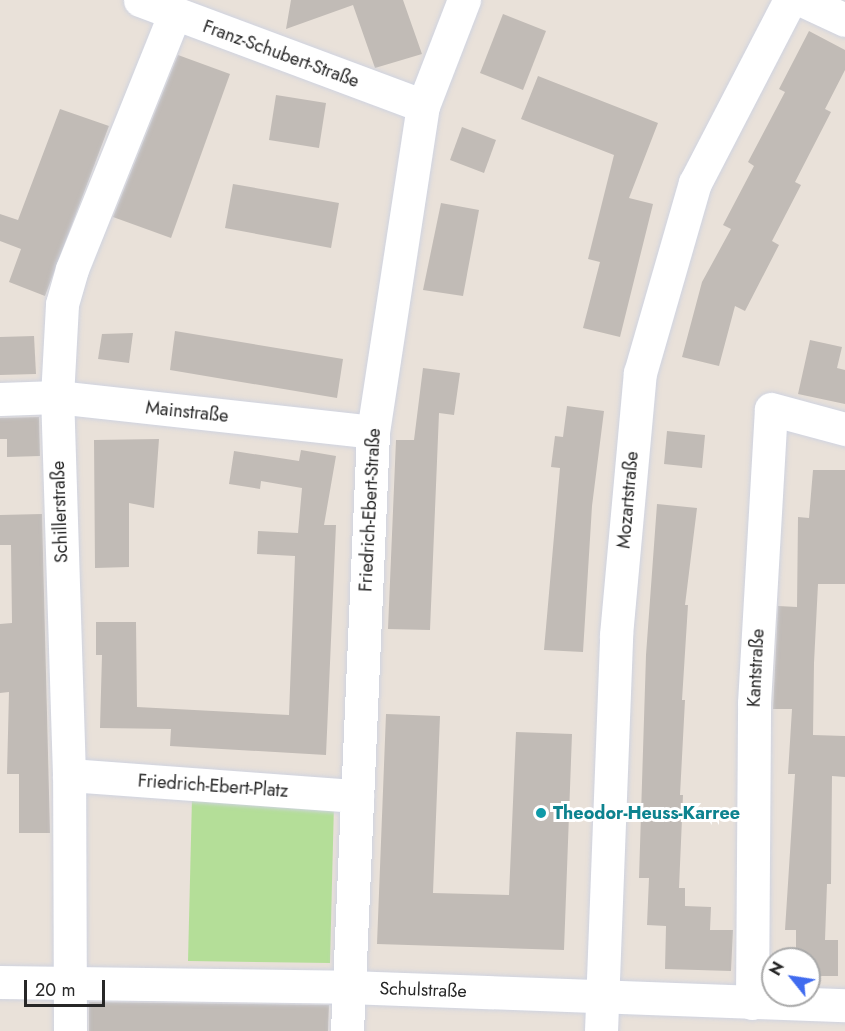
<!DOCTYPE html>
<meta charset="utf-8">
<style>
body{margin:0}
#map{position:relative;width:845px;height:1031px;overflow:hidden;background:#e9e1d9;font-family:Jost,sans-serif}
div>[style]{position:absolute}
.green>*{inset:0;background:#b4de98}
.building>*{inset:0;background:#c1bbb6}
.roads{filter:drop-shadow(0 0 2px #cfd3e0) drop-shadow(0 0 2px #cfd3e0)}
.minor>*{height:33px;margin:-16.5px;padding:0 16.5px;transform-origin:16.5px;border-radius:16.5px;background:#fff}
.dots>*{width:16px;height:16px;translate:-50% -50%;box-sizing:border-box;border:3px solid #fff;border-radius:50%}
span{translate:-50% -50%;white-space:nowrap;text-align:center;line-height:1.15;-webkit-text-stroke:6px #fff;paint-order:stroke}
.street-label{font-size:18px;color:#272727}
.culture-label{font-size:18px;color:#0d838f;font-weight:700}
.left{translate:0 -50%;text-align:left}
.north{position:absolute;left:761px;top:947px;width:60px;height:60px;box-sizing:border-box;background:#fff;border:2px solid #a9a9a9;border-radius:50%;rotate:300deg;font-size:16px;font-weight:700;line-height:24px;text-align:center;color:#272727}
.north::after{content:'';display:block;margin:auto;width:21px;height:27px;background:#406bef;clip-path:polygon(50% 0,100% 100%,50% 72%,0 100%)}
.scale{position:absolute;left:24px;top:980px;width:81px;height:27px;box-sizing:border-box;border:3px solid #272727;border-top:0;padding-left:8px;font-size:18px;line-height:21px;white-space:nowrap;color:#272727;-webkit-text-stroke:4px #fff;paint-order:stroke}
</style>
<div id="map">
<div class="green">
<div style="clip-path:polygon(192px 798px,334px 803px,330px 963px,188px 961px)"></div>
</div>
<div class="building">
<div style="clip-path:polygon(291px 0,403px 0,422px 54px,375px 68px,353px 5px,286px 29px)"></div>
<div style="clip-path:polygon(503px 14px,546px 31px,523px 90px,480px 73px)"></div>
<div style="clip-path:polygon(809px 31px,845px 50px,845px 70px,825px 109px,831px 112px,795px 182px,801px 185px,772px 241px,779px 245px,745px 311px,735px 306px,719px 366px,682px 357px,702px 282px,731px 229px,723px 225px,754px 166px,748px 162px,785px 92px,779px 89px)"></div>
<div style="clip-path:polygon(178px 55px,230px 74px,171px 238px,113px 217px)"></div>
<div style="clip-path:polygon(538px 76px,658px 123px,629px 198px,653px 204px,620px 337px,583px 328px,600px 262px,588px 259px,614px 155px,521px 119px)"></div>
<div style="clip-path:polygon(276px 95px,326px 103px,319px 148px,269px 140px)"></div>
<div style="clip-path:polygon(60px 109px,109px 126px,45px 296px,9px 282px,21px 249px,0 241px,0 214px,18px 220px)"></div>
<div style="clip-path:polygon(462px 127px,496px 140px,484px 173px,450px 160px)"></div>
<div style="clip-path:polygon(233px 184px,339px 203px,331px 248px,225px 228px)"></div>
<div style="clip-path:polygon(441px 203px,479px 210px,463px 296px,423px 290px)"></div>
<div style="clip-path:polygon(175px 331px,343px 359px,337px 398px,170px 370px)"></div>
<div style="clip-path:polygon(133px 333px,129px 363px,98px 359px,102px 334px)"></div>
<div style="clip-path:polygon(34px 336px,36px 374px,0 375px,0 337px)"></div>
<div style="clip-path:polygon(810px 340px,842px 347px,837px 368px,845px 370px,845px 404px,798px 394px)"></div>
<div style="clip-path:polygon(423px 368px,460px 373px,454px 415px,439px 413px,430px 630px,388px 629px,396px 440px,414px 440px)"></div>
<div style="clip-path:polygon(567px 406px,604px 411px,592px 506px,583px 652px,544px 650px,560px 468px,551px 467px,555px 436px,563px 437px)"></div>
<div style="clip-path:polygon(39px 417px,40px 456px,7px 457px,7px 439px,0 439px,0 418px)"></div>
<div style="clip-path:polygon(667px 431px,705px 435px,702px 468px,664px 464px)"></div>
<div style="clip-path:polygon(159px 439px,154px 508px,129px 503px,129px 567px,95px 568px,94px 440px)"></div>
<div style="clip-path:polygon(301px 450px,336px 456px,324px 525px,336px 525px,326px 755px,170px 746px,171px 729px,100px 728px,102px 655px,96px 655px,96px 622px,136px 622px,137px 707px,289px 715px,295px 556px,257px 554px,258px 531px,298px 533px,302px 488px,261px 481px,260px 489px,229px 484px,234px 451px,299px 461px)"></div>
<div style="clip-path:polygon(813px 470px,845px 470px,845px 584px,818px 584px,814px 663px,813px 735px,845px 736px,845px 777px,832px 776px,831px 884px,827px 884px,825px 940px,838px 940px,838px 976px,809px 976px,809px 959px,796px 959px,796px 930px,785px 930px,795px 774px,788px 774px,792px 709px,773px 709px,778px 606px,797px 607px,798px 517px,809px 518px)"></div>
<div style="clip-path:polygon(657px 504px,697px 508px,685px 605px,688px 605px,682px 700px,685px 700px,680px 795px,683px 795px,679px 888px,685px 888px,685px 906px,711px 907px,710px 930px,733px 930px,731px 971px,665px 969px,666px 926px,647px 925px,649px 878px,639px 878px,646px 655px)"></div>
<div style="clip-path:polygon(42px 514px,50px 833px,19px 833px,19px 774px,7px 774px,9px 692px,0 693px,0 624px,12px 623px,11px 545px,0 545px,0 515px)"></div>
<div style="clip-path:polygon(386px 714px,440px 716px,433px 893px,509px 895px,516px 732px,572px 734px,564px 950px,377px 944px)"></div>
<div style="clip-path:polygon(89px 1002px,329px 1005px,328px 1031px,89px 1031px)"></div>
</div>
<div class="roads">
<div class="minor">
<div style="left:140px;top:0;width:302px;rotate:20.5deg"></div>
<div style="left:802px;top:0;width:47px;rotate:24.9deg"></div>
<div style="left:0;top:399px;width:57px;rotate:-2deg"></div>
<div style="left:57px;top:397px;width:318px;rotate:6.3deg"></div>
<div style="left:69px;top:775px;width:289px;rotate:4.2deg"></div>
<div style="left:0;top:982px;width:348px;rotate:0.8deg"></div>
<div style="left:348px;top:987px;width:497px;rotate:2.1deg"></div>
<div style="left:752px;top:1003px;width:300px;rotate:-89.6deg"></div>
<div style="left:754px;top:703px;width:294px;rotate:-86.7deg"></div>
<div style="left:771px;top:409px;width:77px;rotate:15.1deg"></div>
<div style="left:70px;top:1031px;width:256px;rotate:-90.2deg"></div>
<div style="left:69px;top:775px;width:378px;rotate:-91.8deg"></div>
<div style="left:57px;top:397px;width:93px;rotate:-86.9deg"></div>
<div style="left:62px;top:304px;width:36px;rotate:-74deg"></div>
<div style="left:72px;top:269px;width:274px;rotate:-68.1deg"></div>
<div style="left:347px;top:1031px;width:600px;rotate:-87.51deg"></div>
<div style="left:373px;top:432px;width:330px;rotate:-81.3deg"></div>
<div style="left:423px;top:106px;width:114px;rotate:-68.9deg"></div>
<div style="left:601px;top:1031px;width:396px;rotate:-87.8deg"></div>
<div style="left:616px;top:635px;width:263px;rotate:-84.8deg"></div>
<div style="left:640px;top:373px;width:198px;rotate:-73.9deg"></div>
<div style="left:695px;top:183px;width:206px;rotate:-62.6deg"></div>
</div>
</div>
<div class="dots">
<div style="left:541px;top:813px;background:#0f9aa8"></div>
</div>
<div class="street-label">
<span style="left:281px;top:54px;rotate:20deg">Franz-Schubert-Straße</span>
<span style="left:187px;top:412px;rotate:6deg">Mainstraße</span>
<span style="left:628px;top:500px;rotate:-85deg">Mozartstraße</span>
<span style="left:370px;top:510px;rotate:-87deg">Friedrich-Ebert-Straße</span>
<span style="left:60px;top:512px;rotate:-92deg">Schillerstraße</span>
<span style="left:756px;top:668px;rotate:-87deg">Kantstraße</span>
<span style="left:213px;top:786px;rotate:4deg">Friedrich-Ebert-Platz</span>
<span style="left:423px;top:990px;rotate:2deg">Schulstraße</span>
</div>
<div class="culture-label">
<span class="left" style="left:553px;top:813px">Theodor-Heuss-Karree</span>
</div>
<div class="north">N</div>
<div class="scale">20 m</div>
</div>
